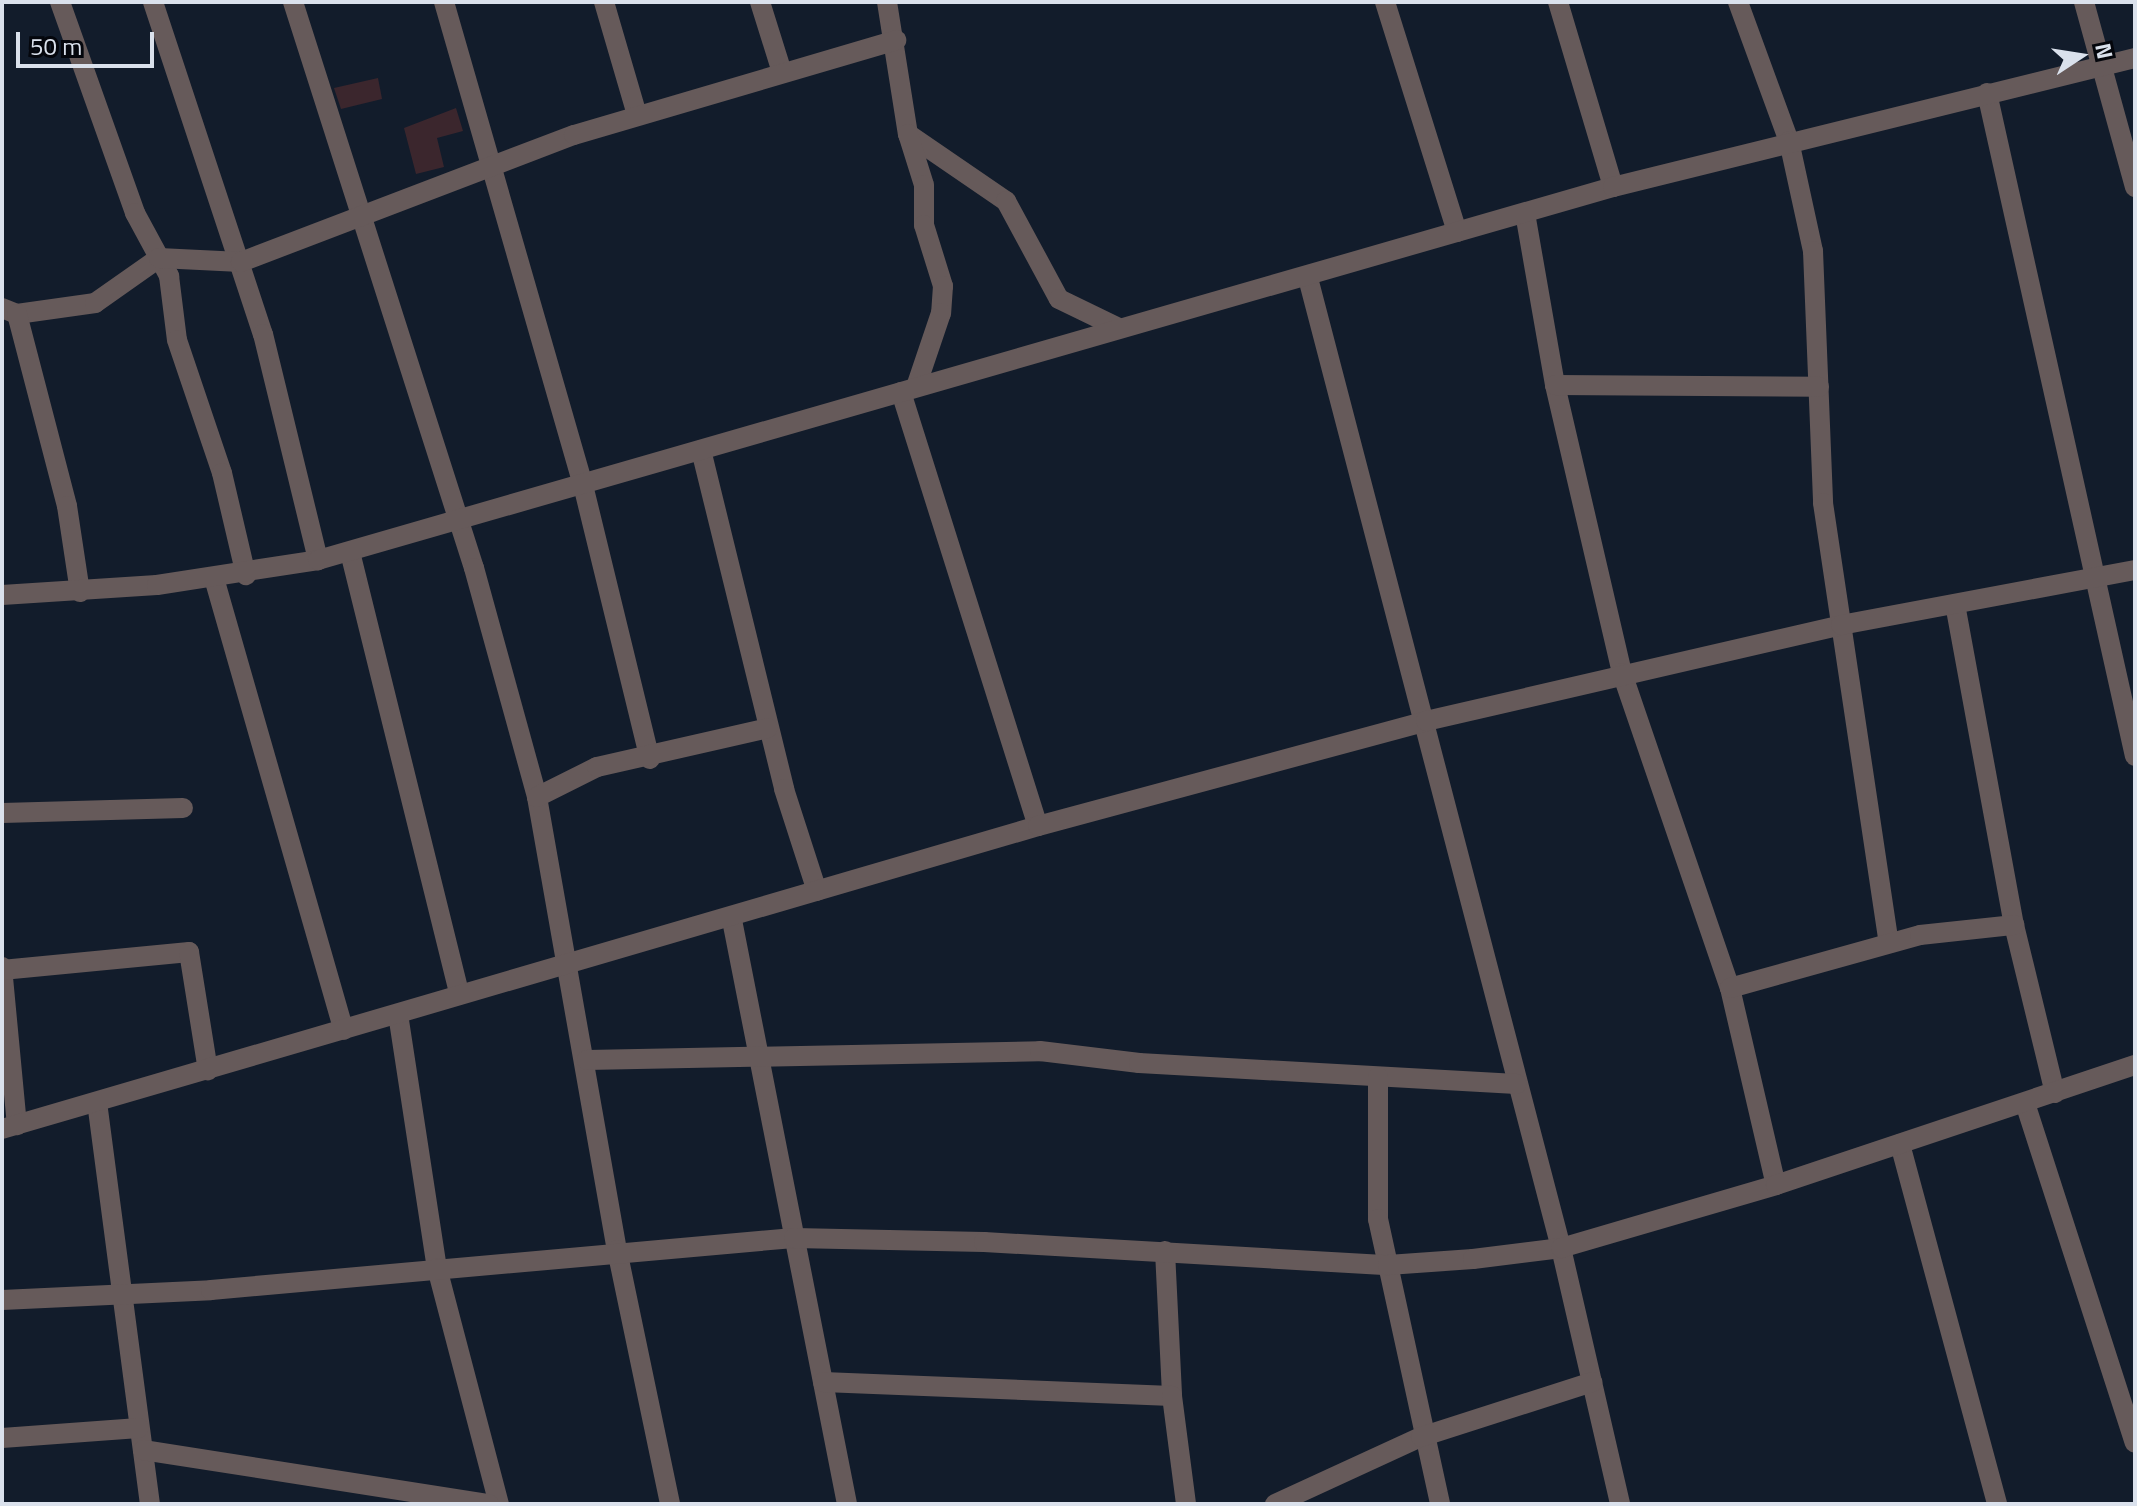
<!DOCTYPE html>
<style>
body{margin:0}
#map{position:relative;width:2137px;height:1506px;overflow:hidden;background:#121c2b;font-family:"Titillium Web",sans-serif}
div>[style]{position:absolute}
.building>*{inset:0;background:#3b262d}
.minor>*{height:20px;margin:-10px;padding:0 10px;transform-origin:10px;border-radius:10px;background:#665a5a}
span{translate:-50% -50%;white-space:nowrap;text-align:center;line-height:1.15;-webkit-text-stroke:8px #04060c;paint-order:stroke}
.frame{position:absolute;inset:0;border:4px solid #dae1ec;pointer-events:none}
.north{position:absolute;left:2041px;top:16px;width:80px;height:80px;-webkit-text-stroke:6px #04060c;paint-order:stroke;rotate:78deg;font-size:22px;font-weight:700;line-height:32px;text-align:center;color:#dae1ec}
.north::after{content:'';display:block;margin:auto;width:28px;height:36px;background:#dae1ec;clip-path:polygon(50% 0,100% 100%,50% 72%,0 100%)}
.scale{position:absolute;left:16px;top:32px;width:138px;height:36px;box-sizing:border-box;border:4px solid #dae1ec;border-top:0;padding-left:10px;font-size:24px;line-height:28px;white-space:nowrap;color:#dae1ec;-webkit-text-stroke:6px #04060c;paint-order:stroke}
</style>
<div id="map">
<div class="building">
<div style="clip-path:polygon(378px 78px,382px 99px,341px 109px,334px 88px)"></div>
<div style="clip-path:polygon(456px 108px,463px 131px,437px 138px,444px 167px,416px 174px,404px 128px)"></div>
</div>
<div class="minor">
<div style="left:60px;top:2px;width:224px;rotate:70.4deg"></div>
<div style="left:135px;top:213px;width:72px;rotate:61.6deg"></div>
<div style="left:169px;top:276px;width:64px;rotate:82.9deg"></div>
<div style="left:177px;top:340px;width:140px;rotate:71.3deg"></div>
<div style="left:222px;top:473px;width:105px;rotate:76.8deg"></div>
<div style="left:153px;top:2px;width:350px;rotate:71.7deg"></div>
<div style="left:263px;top:334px;width:233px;rotate:76.3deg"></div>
<div style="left:293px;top:2px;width:594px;rotate:72.27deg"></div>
<div style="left:474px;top:568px;width:238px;rotate:74.6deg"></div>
<div style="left:537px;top:797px;width:460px;rotate:80deg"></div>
<div style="left:617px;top:1250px;width:259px;rotate:78.2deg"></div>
<div style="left:444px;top:2px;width:503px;rotate:73.94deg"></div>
<div style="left:583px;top:485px;width:282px;rotate:76.3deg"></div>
<div style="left:604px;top:2px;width:118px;rotate:73.7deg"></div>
<div style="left:760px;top:2px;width:73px;rotate:72.6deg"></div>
<div style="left:887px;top:2px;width:134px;rotate:81deg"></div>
<div style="left:908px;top:134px;width:119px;rotate:34.4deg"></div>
<div style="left:1006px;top:201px;width:111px;rotate:61.6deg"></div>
<div style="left:1059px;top:299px;width:67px;rotate:25.8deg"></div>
<div style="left:1385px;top:2px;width:241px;rotate:72.6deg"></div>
<div style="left:1558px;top:2px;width:193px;rotate:73.4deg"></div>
<div style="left:1738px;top:2px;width:148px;rotate:69.9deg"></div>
<div style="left:1789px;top:141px;width:113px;rotate:77.7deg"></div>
<div style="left:1813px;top:251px;width:252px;rotate:87.7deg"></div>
<div style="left:1823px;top:503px;width:445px;rotate:81.5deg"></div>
<div style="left:2084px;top:2px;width:192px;rotate:74.6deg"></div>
<div style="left:1987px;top:93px;width:679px;rotate:77.42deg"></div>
<div style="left:908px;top:134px;width:53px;rotate:72.6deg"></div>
<div style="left:924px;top:185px;width:40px;rotate:90deg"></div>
<div style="left:924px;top:225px;width:64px;rotate:72.7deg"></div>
<div style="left:943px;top:286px;width:27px;rotate:94deg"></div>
<div style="left:941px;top:313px;width:78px;rotate:108.7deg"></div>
<div style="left:1525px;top:213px;width:175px;rotate:80.1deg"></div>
<div style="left:1555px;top:385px;width:296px;rotate:76.9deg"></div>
<div style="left:1622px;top:673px;width:333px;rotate:71.1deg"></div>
<div style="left:1730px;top:988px;width:202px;rotate:76.9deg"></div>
<div style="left:1308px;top:278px;width:1002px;rotate:75.38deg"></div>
<div style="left:1561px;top:1248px;width:263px;rotate:77deg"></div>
<div style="left:2px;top:308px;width:16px;rotate:22deg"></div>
<div style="left:17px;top:314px;width:79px;rotate:-8deg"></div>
<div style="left:95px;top:303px;width:78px;rotate:-35.1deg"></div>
<div style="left:159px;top:258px;width:82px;rotate:2.8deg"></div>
<div style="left:241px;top:262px;width:356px;rotate:-20.9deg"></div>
<div style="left:574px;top:135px;width:336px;rotate:-16.4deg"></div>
<div style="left:17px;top:314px;width:198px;rotate:75.4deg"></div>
<div style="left:67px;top:506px;width:87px;rotate:81.4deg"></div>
<div style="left:1555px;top:385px;width:264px;rotate:0.4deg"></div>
<div style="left:901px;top:392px;width:455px;rotate:72.5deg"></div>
<div style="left:701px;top:450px;width:349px;rotate:76.2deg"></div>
<div style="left:784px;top:789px;width:107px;rotate:72.1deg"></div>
<div style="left:350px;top:552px;width:456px;rotate:76.1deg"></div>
<div style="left:214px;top:578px;width:470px;rotate:74deg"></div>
<div style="left:2px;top:595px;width:155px;rotate:-3.7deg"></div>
<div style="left:157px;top:585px;width:163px;rotate:-8.8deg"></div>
<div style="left:318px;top:560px;width:1348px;rotate:-16.07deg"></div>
<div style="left:1613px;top:187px;width:538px;rotate:-13.88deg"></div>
<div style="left:1955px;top:604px;width:326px;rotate:79.6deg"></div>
<div style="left:2014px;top:925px;width:173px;rotate:76.3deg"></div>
<div style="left:537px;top:797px;width:67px;rotate:-26.6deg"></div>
<div style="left:597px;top:767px;width:175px;rotate:-12.8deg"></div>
<div style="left:2px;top:813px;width:181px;rotate:-1.6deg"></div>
<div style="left:732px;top:920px;width:595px;rotate:78.86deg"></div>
<div style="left:2px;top:967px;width:159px;rotate:84.6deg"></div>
<div style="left:2px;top:970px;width:188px;rotate:-5.5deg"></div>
<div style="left:189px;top:952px;width:120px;rotate:80.9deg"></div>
<div style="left:1730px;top:988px;width:197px;rotate:-15.6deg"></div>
<div style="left:1920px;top:935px;width:95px;rotate:-6.1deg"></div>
<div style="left:398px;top:1014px;width:257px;rotate:81.3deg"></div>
<div style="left:437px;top:1268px;width:244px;rotate:75.3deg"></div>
<div style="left:587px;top:1060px;width:453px;rotate:-1.1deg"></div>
<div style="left:1040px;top:1051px;width:100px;rotate:6.9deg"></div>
<div style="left:1139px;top:1063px;width:378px;rotate:3.2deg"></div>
<div style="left:1378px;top:1077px;width:142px;rotate:90deg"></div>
<div style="left:1378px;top:1219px;width:292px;rotate:77.7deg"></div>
<div style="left:97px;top:1102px;width:405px;rotate:82.5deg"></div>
<div style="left:2025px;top:1103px;width:357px;rotate:72.1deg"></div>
<div style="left:2px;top:1129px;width:1079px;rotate:-16.3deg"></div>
<div style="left:1038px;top:826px;width:402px;rotate:-15.1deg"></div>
<div style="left:1426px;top:721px;width:426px;rotate:-13deg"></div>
<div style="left:1841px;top:625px;width:299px;rotate:-10.6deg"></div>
<div style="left:1900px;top:1144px;width:373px;rotate:74.9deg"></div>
<div style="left:1165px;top:1251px;width:145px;rotate:87.2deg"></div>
<div style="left:2px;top:1300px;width:209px;rotate:-2.7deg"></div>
<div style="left:211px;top:1290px;width:585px;rotate:-5.1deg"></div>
<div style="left:794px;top:1238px;width:190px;rotate:1.2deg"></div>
<div style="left:984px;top:1242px;width:405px;rotate:3.3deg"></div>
<div style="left:1388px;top:1265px;width:85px;rotate:-4deg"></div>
<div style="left:1473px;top:1259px;width:89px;rotate:-7.1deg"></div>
<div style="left:1561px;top:1248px;width:224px;rotate:-16.3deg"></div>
<div style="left:1776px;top:1185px;width:379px;rotate:-18.5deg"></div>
<div style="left:823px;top:1382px;width:349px;rotate:2.3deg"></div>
<div style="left:1172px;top:1396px;width:109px;rotate:82.6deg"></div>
<div style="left:2px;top:1438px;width:137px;rotate:-4.2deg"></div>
<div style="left:143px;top:1450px;width:350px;rotate:8.9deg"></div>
<div style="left:1275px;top:1504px;width:161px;rotate:-24.7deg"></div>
<div style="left:1421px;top:1437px;width:180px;rotate:-17.8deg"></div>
</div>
<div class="frame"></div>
<div class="north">N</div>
<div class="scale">50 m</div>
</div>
